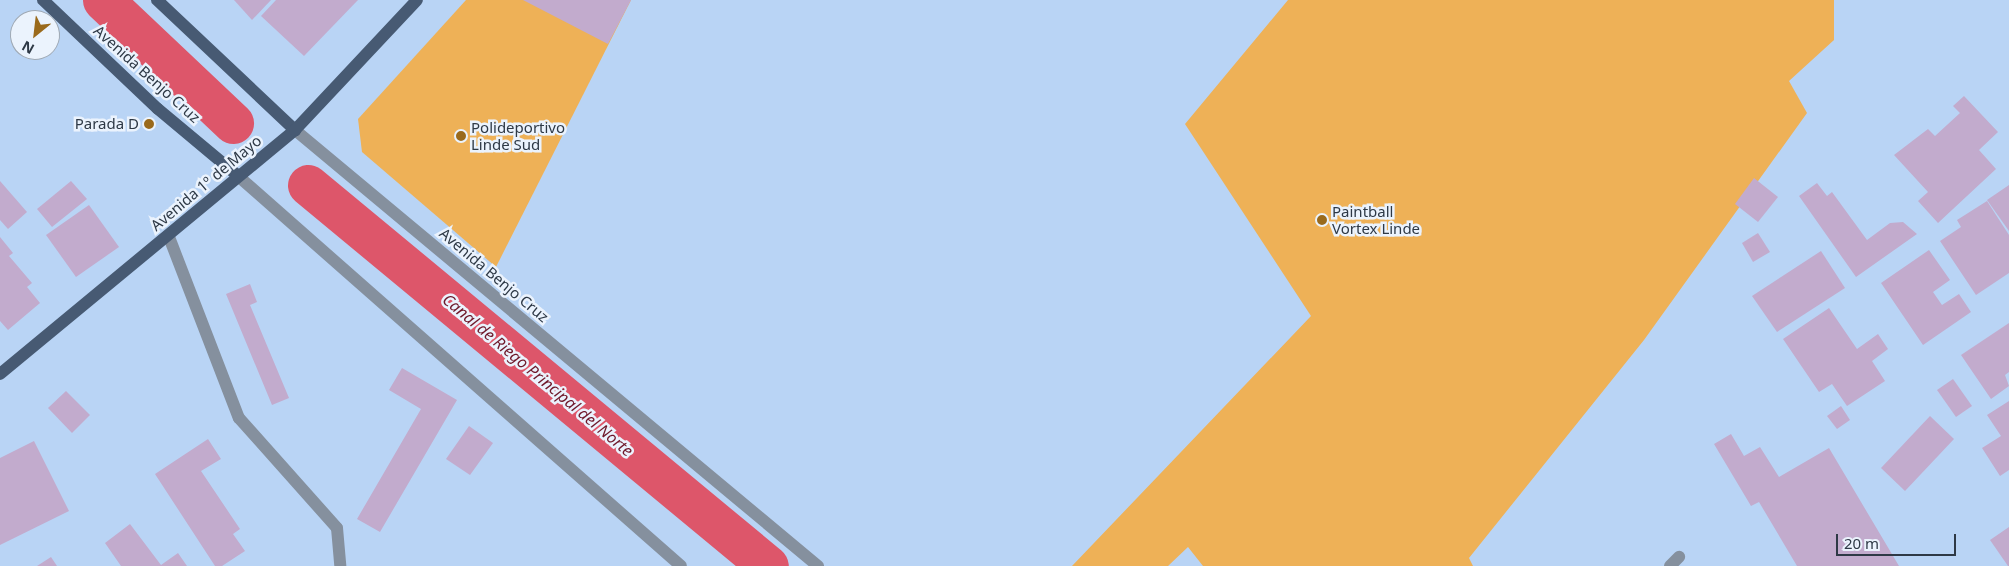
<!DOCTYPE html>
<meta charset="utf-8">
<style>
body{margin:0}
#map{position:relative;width:2009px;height:566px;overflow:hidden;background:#b9d4f5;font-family:"Noto Sans",sans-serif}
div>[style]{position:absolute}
.green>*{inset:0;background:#eeb157}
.canal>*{height:41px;margin:-20.5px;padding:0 20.5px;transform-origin:20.5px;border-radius:20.5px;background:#dd566a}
.building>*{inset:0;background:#c2abcd}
.minor>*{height:12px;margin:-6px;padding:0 6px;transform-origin:6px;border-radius:6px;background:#85909e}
.major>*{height:12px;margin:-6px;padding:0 6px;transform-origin:6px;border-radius:6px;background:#475a73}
.dots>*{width:14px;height:14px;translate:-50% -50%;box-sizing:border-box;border:2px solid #ebf3fd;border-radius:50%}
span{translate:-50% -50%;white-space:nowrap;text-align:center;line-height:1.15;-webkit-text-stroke:5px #ebf3fd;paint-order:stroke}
.street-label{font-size:15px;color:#2e3946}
.poi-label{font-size:15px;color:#2e3946}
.right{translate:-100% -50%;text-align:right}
.left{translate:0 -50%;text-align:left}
.water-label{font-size:16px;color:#6f182a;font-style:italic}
.north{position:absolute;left:10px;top:10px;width:50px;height:50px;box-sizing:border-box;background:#ebf3fd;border:1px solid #9fa9b4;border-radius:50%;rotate:209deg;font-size:14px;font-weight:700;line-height:20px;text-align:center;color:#2e3946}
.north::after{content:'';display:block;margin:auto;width:18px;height:22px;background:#9a6a1c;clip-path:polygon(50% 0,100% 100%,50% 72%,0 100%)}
.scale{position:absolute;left:1836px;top:534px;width:120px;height:22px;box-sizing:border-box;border:2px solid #2e3946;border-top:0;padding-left:6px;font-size:15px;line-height:18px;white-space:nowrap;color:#2e3946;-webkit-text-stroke:4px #ebf3fd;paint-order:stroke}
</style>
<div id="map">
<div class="green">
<div style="clip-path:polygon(466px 0,631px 0,496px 267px,362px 152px,358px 119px)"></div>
<div style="clip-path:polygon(1288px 0,1834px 0,1834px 40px,1789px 81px,1807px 113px,1644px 340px,1469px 558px,1473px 566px,1203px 566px,1188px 547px,1168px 566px,1072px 566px,1311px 316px,1185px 124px)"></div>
</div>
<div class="canal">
<div style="left:103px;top:0;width:179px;rotate:43.4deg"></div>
<div style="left:308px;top:185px;width:597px;rotate:39.63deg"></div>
</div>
<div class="building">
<div style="clip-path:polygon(234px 0,271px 0,252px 20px)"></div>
<div style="clip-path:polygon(276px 0,358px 0,304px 56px,261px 16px)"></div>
<div style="clip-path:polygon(523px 0,631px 0,608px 44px)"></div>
<div style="clip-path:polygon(1964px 96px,1998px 132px,1979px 150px,1996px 169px,1938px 223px,1918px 201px,1928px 192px,1894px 155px,1928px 129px,1935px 136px,1960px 113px,1953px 106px)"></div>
<div style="clip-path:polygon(1754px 178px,1778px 197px,1758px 222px,1735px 204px)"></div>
<div style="clip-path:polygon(0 181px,27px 212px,8px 229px,0 220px)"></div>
<div style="clip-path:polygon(71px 181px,87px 199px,52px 227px,37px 209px)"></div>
<div style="clip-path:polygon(1817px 183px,1827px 196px,1832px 192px,1867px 240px,1890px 223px,1903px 222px,1917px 234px,1856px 277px,1799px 196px)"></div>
<div style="clip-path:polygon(2009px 185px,2009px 231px,1987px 200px)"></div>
<div style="clip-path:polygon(1987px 201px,2009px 235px,2009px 273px,1976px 295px,1940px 241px,1961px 227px,1957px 220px)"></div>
<div style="clip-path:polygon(89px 205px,119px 247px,76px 277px,46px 235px)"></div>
<div style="clip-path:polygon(1758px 233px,1770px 252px,1753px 262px,1742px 243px)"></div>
<div style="clip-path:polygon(0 237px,13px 253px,9px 256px,32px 283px,27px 287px,40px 303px,8px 330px,0 321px)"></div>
<div style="clip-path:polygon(1929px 250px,1950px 280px,1933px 292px,1942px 305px,1959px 294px,1971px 312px,1923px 345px,1881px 283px)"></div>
<div style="clip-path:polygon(1821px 251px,1845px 288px,1777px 332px,1752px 296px)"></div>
<div style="clip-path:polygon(250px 284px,257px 302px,250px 305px,289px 398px,272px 405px,226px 294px)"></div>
<div style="clip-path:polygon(1829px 308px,1857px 349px,1878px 334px,1888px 349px,1872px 361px,1885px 381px,1847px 406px,1832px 384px,1819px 392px,1783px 339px)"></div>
<div style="clip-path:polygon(2009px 323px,2009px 372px,2005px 375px,2009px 386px,1991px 399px,1961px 355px)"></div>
<div style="clip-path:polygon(402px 368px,457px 400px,380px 532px,357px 519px,421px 409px,389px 390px)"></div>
<div style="clip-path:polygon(1953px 379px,1972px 406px,1956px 417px,1937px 390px)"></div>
<div style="clip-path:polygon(66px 391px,90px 415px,72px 433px,48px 408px)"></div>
<div style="clip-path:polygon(2009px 401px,2009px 470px,2000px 476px,1982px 448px,2001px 436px,1987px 415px)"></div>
<div style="clip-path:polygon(1841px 406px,1850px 420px,1837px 429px,1827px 416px)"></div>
<div style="clip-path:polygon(1930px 416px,1954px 439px,1905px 491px,1881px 468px)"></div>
<div style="clip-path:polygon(469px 426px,493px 443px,470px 475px,446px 459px)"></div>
<div style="clip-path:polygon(1731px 434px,1744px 456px,1760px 447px,1779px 477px,1829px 448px,1899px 566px,1797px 566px,1759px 502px,1751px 506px,1714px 444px)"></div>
<div style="clip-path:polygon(208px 439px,221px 459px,201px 471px,240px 529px,233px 534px,245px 551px,222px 566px,215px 566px,155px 474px)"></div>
<div style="clip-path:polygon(34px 441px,69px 511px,0 545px,0 458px)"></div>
<div style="clip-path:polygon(130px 524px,161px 565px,178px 553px,187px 566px,121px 566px,105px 543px)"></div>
<div style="clip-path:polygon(2009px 527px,2009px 566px,2008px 566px,1990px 540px)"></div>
<div style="clip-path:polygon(51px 557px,57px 566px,37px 566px)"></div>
</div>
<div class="minor">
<div style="left:295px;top:130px;width:681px;rotate:39.82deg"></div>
<div style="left:238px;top:176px;width:590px;rotate:41.36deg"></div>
<div style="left:169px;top:237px;width:194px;rotate:68.9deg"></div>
<div style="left:239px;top:418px;width:147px;rotate:48.3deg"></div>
<div style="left:337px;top:528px;width:38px;rotate:85deg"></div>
<div style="left:1670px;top:566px;width:13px;rotate:-45deg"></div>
</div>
<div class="major">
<div style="left:43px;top:0;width:158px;rotate:43.5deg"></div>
<div style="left:158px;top:109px;width:104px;rotate:39.9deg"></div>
<div style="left:157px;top:0;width:190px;rotate:43.3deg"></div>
<div style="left:0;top:374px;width:383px;rotate:-39.6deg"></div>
<div style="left:295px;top:130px;width:178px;rotate:-46.8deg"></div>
</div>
<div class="dots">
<div style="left:149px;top:124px;background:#9a6a1c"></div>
<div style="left:461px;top:136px;background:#9a6a1c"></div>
<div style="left:1322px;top:220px;background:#9a6a1c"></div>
</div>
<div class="street-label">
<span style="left:147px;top:74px;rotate:42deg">Avenida Benjo Cruz</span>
<span style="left:206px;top:183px;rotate:-40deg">Avenida 1º de Mayo</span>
<span style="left:494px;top:275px;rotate:40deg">Avenida Benjo Cruz</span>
</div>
<div class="poi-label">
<span class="right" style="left:139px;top:124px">Parada D</span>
<span class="left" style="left:471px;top:136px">Polideportivo<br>Linde Sud</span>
<span class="left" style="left:1332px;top:220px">Paintball<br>Vortex Linde</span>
</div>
<div class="water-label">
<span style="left:538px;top:375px;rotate:40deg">Canal de Riego Principal del Norte</span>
</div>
<div class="north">N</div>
<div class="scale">20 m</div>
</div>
